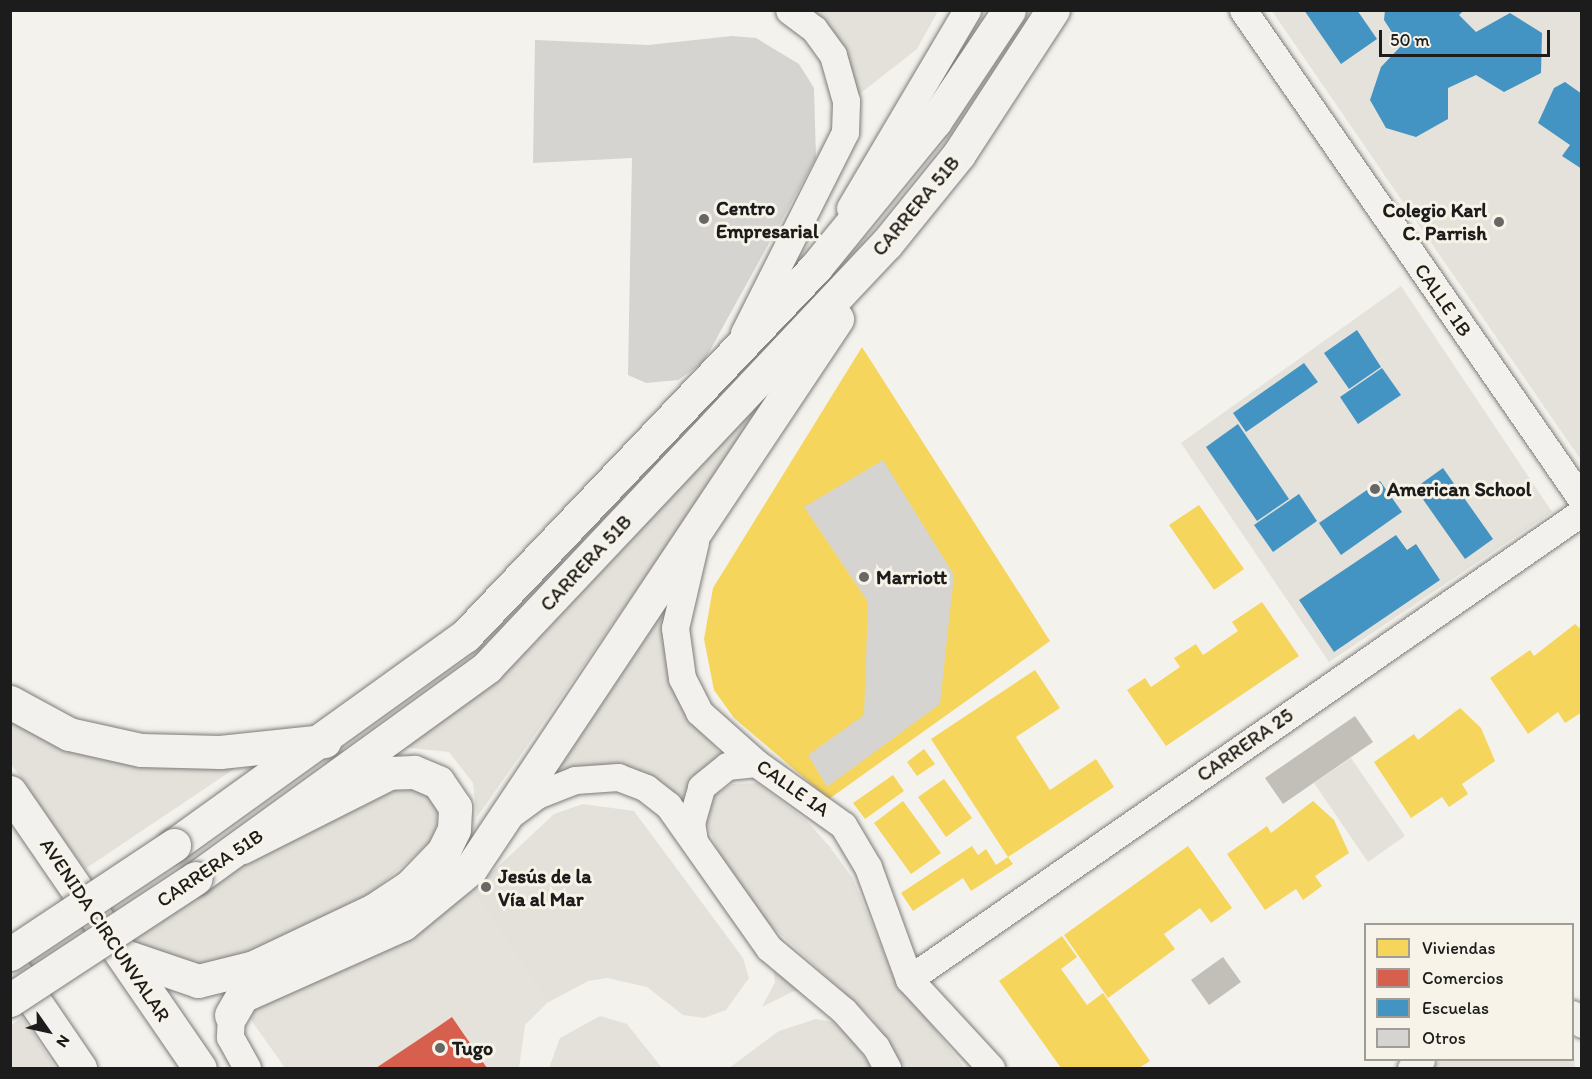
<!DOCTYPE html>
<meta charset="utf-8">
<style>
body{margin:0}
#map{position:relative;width:1592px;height:1079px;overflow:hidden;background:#f4f2ec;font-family:Itim,sans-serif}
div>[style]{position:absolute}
.built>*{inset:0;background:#e4e2da}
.green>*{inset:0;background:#e4e1da}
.water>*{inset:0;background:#c2bfb8}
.homes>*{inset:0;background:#f6d55c}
.shops>*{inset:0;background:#d6604d}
.schools>*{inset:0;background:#4393c3}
.building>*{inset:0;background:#d5d4d0}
.roads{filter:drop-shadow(0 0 2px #7d7c7a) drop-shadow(0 0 2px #7d7c7a)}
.minor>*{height:27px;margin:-13.5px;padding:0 13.5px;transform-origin:13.5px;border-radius:13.5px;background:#f2f1ed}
.secondary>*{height:33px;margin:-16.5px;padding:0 16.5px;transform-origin:16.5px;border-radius:16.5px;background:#f2f1ed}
.trunk>*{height:33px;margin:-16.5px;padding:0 16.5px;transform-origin:16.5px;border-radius:16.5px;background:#f2f1ed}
.bridges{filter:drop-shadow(0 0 2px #7d7c7a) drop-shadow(0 0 2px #7d7c7a)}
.secondary-bridge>*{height:33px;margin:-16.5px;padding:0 16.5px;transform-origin:16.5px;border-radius:16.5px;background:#f2f1ed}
.dots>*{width:16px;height:16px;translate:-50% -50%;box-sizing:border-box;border:3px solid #f7f3e8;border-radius:50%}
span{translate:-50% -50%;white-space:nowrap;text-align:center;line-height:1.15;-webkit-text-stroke:6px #f7f3e8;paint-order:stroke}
.street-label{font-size:20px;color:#1c1c1c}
.poi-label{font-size:20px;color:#1c1c1c;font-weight:700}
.left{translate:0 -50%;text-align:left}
.right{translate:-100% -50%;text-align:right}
.frame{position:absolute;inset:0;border:12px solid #1c1c1c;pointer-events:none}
.legend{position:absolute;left:1364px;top:923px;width:210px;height:138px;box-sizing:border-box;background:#f7f3e8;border:2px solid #9f9d96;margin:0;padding:8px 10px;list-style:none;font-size:18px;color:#1c1c1c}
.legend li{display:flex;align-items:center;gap:12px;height:30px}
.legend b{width:30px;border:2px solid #9f9d96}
.north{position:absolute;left:18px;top:1001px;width:60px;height:60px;-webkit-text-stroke:4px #f7f3e8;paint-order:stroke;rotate:124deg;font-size:16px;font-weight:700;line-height:24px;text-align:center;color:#1c1c1c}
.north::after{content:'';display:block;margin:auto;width:21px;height:27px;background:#1c1c1c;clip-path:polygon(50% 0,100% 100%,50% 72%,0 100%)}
.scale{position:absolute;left:1379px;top:30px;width:171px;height:27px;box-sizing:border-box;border:3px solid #1c1c1c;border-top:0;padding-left:8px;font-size:18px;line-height:21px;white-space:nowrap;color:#1c1c1c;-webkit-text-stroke:4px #f7f3e8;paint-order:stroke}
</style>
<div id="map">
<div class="built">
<div style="clip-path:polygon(1272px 11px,1581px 11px,1581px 460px,1394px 189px)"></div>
<div style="clip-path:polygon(1401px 286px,1552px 512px,1329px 662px,1181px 443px)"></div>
<div style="clip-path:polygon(472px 891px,547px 1003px,525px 1025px,519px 1068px,285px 1068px,249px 1017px,251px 1009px,408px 933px)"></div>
</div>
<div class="green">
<div style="clip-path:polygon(813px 11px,938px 11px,917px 49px,857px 96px,842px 44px)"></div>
<div style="clip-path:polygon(794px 365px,477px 817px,473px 783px,449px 752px,391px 746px,528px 650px)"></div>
<div style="clip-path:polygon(671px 582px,685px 710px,723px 757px,684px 803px,649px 776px,594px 765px,532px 782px)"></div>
<div style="clip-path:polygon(10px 715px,246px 761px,85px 869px,11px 764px)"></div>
<div style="clip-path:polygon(1351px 758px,1405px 836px,1368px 862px,1314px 783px)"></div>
<div style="clip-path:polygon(420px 783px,439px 800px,435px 838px,364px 899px,236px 964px,169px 965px,129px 938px,278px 839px,395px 784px)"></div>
<div style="clip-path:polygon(757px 783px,806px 820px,830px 847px,853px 879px,893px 975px,965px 1068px,905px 1068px,873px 1019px,765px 920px,724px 865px,705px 819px,715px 794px,732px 784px)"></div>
<div style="clip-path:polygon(583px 804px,634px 811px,743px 958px,749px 978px,726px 1010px,704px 1018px,683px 1015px,647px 987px,607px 978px,588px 981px,547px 1003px,472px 891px,554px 814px)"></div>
<div style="clip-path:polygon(773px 960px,808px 992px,794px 991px,762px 1007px,775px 982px)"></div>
<div style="clip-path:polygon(600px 1016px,627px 1024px,662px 1068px,549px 1068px,560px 1038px)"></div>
<div style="clip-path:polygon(22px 1017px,55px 1067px,11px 1068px,11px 1025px)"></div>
<div style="clip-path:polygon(816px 1019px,832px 1022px,851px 1038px,871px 1068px,729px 1068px,779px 1031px)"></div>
<div style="clip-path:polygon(1573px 1040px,1575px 1068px,1429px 1068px,1443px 1060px,1572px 1060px)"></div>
</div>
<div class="water">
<div style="clip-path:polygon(1355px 716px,1373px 742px,1283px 804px,1265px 778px)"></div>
<div style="clip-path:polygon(1223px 957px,1241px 982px,1209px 1005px,1191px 980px)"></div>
</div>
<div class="homes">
<div style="clip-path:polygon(862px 347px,1050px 641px,829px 799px,734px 718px,714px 690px,704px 639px,713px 588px)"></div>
<div style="clip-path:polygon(1199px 505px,1244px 569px,1214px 590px,1169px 525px)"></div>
<div style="clip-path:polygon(1262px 602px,1299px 656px,1166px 746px,1127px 690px,1145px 678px,1151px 687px,1180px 667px,1174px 658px,1196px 644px,1203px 655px,1238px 631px,1232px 622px)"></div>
<div style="clip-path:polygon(1575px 624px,1582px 630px,1582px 712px,1565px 723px,1558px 712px,1528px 734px,1490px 678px,1530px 650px,1534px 656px)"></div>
<div style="clip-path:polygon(1035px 670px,1060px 708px,1016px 737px,1050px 790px,1096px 759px,1114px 787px,1008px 857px,931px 739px)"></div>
<div style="clip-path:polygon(1460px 708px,1481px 728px,1495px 761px,1462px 784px,1468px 794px,1449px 807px,1442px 797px,1411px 818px,1374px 762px,1414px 734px,1418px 740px)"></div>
<div style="clip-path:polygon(924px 749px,935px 764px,917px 776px,907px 762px)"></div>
<div style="clip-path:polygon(893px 775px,904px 791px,865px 819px,853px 803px)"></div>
<div style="clip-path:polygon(944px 779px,972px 818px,946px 837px,918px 797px)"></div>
<div style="clip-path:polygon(903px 801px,941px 853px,911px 874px,874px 823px)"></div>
<div style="clip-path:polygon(1313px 801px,1334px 820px,1349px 853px,1315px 876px,1322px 886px,1303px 900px,1296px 889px,1265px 910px,1227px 854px,1267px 826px,1271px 833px)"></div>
<div style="clip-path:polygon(972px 846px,978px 855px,986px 849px,996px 865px,1008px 857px,1013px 864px,971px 891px,963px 878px,913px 911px,901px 893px)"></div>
<div style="clip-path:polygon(1188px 846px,1232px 908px,1211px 923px,1200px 908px,1164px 934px,1175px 949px,1108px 998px,1064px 935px)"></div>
<div style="clip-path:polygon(1062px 936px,1077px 957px,1061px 969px,1087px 1005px,1103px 993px,1150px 1061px,1139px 1068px,1061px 1068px,999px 981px)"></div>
</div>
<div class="shops">
<div style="clip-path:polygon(452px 1017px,487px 1068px,376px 1068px,436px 1028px)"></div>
</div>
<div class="schools">
<div style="clip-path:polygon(1304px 10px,1357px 10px,1377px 39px,1341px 64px)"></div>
<div style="clip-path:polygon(1385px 10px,1464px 10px,1459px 15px,1476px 32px,1510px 13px,1542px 33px,1541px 73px,1504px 92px,1476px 75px,1448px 88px,1448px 119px,1416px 137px,1386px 128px,1370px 100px,1381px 67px,1401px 46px,1384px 20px)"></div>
<div style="clip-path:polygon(1565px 82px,1582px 94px,1582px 169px,1562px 156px,1570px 145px,1538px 123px,1554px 88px)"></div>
<div style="clip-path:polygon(1357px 330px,1381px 367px,1349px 389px,1324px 353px)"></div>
<div style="clip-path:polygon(1304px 363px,1318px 382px,1246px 432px,1233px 413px)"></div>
<div style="clip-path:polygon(1382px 368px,1401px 395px,1358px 424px,1340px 397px)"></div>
<div style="clip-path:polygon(1238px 424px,1289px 499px,1257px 521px,1206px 447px)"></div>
<div style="clip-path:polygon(1443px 468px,1493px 539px,1465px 559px,1415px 488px)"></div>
<div style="clip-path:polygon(1380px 481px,1402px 512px,1341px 555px,1319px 523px)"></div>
<div style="clip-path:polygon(1299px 494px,1317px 521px,1273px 552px,1254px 525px)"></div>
<div style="clip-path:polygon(1396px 535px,1407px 550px,1416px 544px,1440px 580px,1334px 652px,1299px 600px)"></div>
</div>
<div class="building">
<div style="clip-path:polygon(732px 36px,756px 38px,799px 64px,814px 88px,816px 158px,703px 363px,678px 380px,646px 383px,628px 375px,632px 158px,533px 163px,535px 40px,648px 45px)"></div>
<div style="clip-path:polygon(883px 460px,954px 575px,940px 704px,827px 787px,808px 755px,864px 715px,868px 602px,804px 507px)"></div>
</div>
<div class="roads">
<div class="minor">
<div style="left:1243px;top:10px;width:596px;rotate:55.32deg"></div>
<div style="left:850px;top:208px;width:230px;rotate:-59.4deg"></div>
<div style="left:744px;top:333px;width:225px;rotate:-63.3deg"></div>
<div style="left:845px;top:132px;width:31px;rotate:-88deg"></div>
<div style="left:846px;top:101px;width:48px;rotate:-105.8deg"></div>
<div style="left:833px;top:55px;width:32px;rotate:-126deg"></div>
<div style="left:814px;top:29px;width:31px;rotate:-143deg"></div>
<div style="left:695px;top:542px;width:88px;rotate:103.1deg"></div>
<div style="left:675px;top:628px;width:50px;rotate:82deg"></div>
<div style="left:682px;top:678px;width:38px;rotate:63deg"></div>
<div style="left:699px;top:712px;width:76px;rotate:41.8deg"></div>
<div style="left:756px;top:763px;width:107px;rotate:35.5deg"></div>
<div style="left:843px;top:825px;width:49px;rotate:59.2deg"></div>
<div style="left:868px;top:867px;width:119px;rotate:69.9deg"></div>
<div style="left:909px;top:979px;width:121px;rotate:47.3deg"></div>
<div style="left:511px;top:814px;width:32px;rotate:-36deg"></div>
<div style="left:537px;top:795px;width:41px;rotate:-21.5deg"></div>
<div style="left:575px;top:780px;width:43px;rotate:-4deg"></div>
<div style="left:618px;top:777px;width:30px;rotate:21deg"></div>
<div style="left:646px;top:788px;width:28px;rotate:38deg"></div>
<div style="left:668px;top:805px;width:175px;rotate:54.8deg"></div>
<div style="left:769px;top:948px;width:98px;rotate:40deg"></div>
<div style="left:844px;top:1011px;width:48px;rotate:48.4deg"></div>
<div style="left:876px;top:1047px;width:24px;rotate:62deg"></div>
<div style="left:694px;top:841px;width:18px;rotate:-99deg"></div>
<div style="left:691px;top:823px;width:37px;rotate:-74deg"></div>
<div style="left:701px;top:787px;width:33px;rotate:-39deg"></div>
<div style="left:727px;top:766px;width:29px;rotate:-6deg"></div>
<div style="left:909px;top:979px;width:819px;rotate:-34.76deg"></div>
<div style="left:1572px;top:1014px;width:14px;rotate:45deg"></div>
<div style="left:231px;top:1015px;width:22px;rotate:93deg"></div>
<div style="left:230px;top:1037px;width:35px;rotate:61deg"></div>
<div style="left:1411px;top:1068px;width:13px;rotate:-39deg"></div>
</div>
<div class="secondary">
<div style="left:174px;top:845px;width:358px;rotate:-35.7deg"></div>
<div style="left:465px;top:636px;width:509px;rotate:-46.43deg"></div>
<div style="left:816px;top:267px;width:188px;rotate:-50.8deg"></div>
<div style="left:935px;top:121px;width:133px;rotate:-56.3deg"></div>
<div style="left:196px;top:878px;width:359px;rotate:-35.9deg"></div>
<div style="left:487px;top:667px;width:583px;rotate:-46.67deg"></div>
<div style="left:887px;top:243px;width:114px;rotate:-51deg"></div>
<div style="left:959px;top:154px;width:172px;rotate:-56.9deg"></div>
<div style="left:231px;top:1015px;width:22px;rotate:-60deg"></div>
<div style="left:242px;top:996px;width:176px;rotate:-24.1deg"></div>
<div style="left:403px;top:924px;width:88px;rotate:-39.5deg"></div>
<div style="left:471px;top:868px;width:660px;rotate:-56.31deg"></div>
</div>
<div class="trunk">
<div style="left:10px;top:702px;width:67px;rotate:28.5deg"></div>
<div style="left:69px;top:734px;width:74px;rotate:12.5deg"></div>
<div style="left:141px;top:750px;width:79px;rotate:1.5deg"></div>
<div style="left:220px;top:752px;width:105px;rotate:-6deg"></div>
<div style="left:10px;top:792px;width:335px;rotate:55.5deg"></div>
<div style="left:125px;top:956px;width:77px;rotate:18.9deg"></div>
<div style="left:198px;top:981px;width:58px;rotate:-14deg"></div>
<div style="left:254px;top:967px;width:133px;rotate:-25.4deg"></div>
<div style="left:374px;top:910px;width:43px;rotate:-33.7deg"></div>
<div style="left:410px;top:886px;width:47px;rotate:-45.9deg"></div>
<div style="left:443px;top:852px;width:25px;rotate:-64deg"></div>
<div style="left:454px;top:829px;width:22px;rotate:-87deg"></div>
<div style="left:455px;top:807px;width:30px;rotate:-124deg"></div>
<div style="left:438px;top:782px;width:26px;rotate:-157deg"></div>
<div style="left:414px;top:772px;width:25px;rotate:178deg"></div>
<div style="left:389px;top:773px;width:165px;rotate:153.3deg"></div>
<div style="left:10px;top:965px;width:125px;rotate:55.8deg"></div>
</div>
</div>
<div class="bridges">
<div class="secondary-bridge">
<div style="left:10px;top:954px;width:197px;rotate:-33.6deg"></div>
<div style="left:10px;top:1000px;width:222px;rotate:-33.3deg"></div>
</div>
</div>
<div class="dots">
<div style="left:704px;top:219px;background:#686765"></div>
<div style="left:1499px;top:222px;background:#686765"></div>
<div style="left:1375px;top:489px;background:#686765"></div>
<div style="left:864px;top:577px;background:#686765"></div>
<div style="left:486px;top:887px;background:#686765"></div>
<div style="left:440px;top:1048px;background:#686765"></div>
</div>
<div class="street-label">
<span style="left:916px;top:206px;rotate:-50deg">CARRERA 51B</span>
<span style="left:1443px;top:300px;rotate:55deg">CALLE 1B</span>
<span style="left:586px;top:563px;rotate:-47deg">CARRERA 51B</span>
<span style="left:1245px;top:745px;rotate:-35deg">CARRERA 25</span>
<span style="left:793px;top:788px;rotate:35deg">CALLE 1A</span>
<span style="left:210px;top:868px;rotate:-34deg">CARRERA 51B</span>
<span style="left:105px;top:930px;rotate:56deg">AVENIDA CIRCUNVALAR</span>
</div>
<div class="poi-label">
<span class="left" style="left:716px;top:220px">Centro<br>Empresarial</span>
<span class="right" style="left:1487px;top:222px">Colegio Karl<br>C. Parrish</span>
<span class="left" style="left:1387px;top:489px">American School</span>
<span class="left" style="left:876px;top:577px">Marriott</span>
<span class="left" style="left:498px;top:888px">Jesús de la<br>Vía al Mar</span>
<span class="left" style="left:452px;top:1048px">Tugo</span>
</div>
<div class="frame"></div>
<ul class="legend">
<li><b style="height:16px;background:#f6d55c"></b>Viviendas</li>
<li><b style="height:16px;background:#d6604d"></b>Comercios</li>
<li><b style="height:16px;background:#4393c3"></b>Escuelas</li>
<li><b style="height:16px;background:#d5d4d0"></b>Otros</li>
</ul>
<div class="north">N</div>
<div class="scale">50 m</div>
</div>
